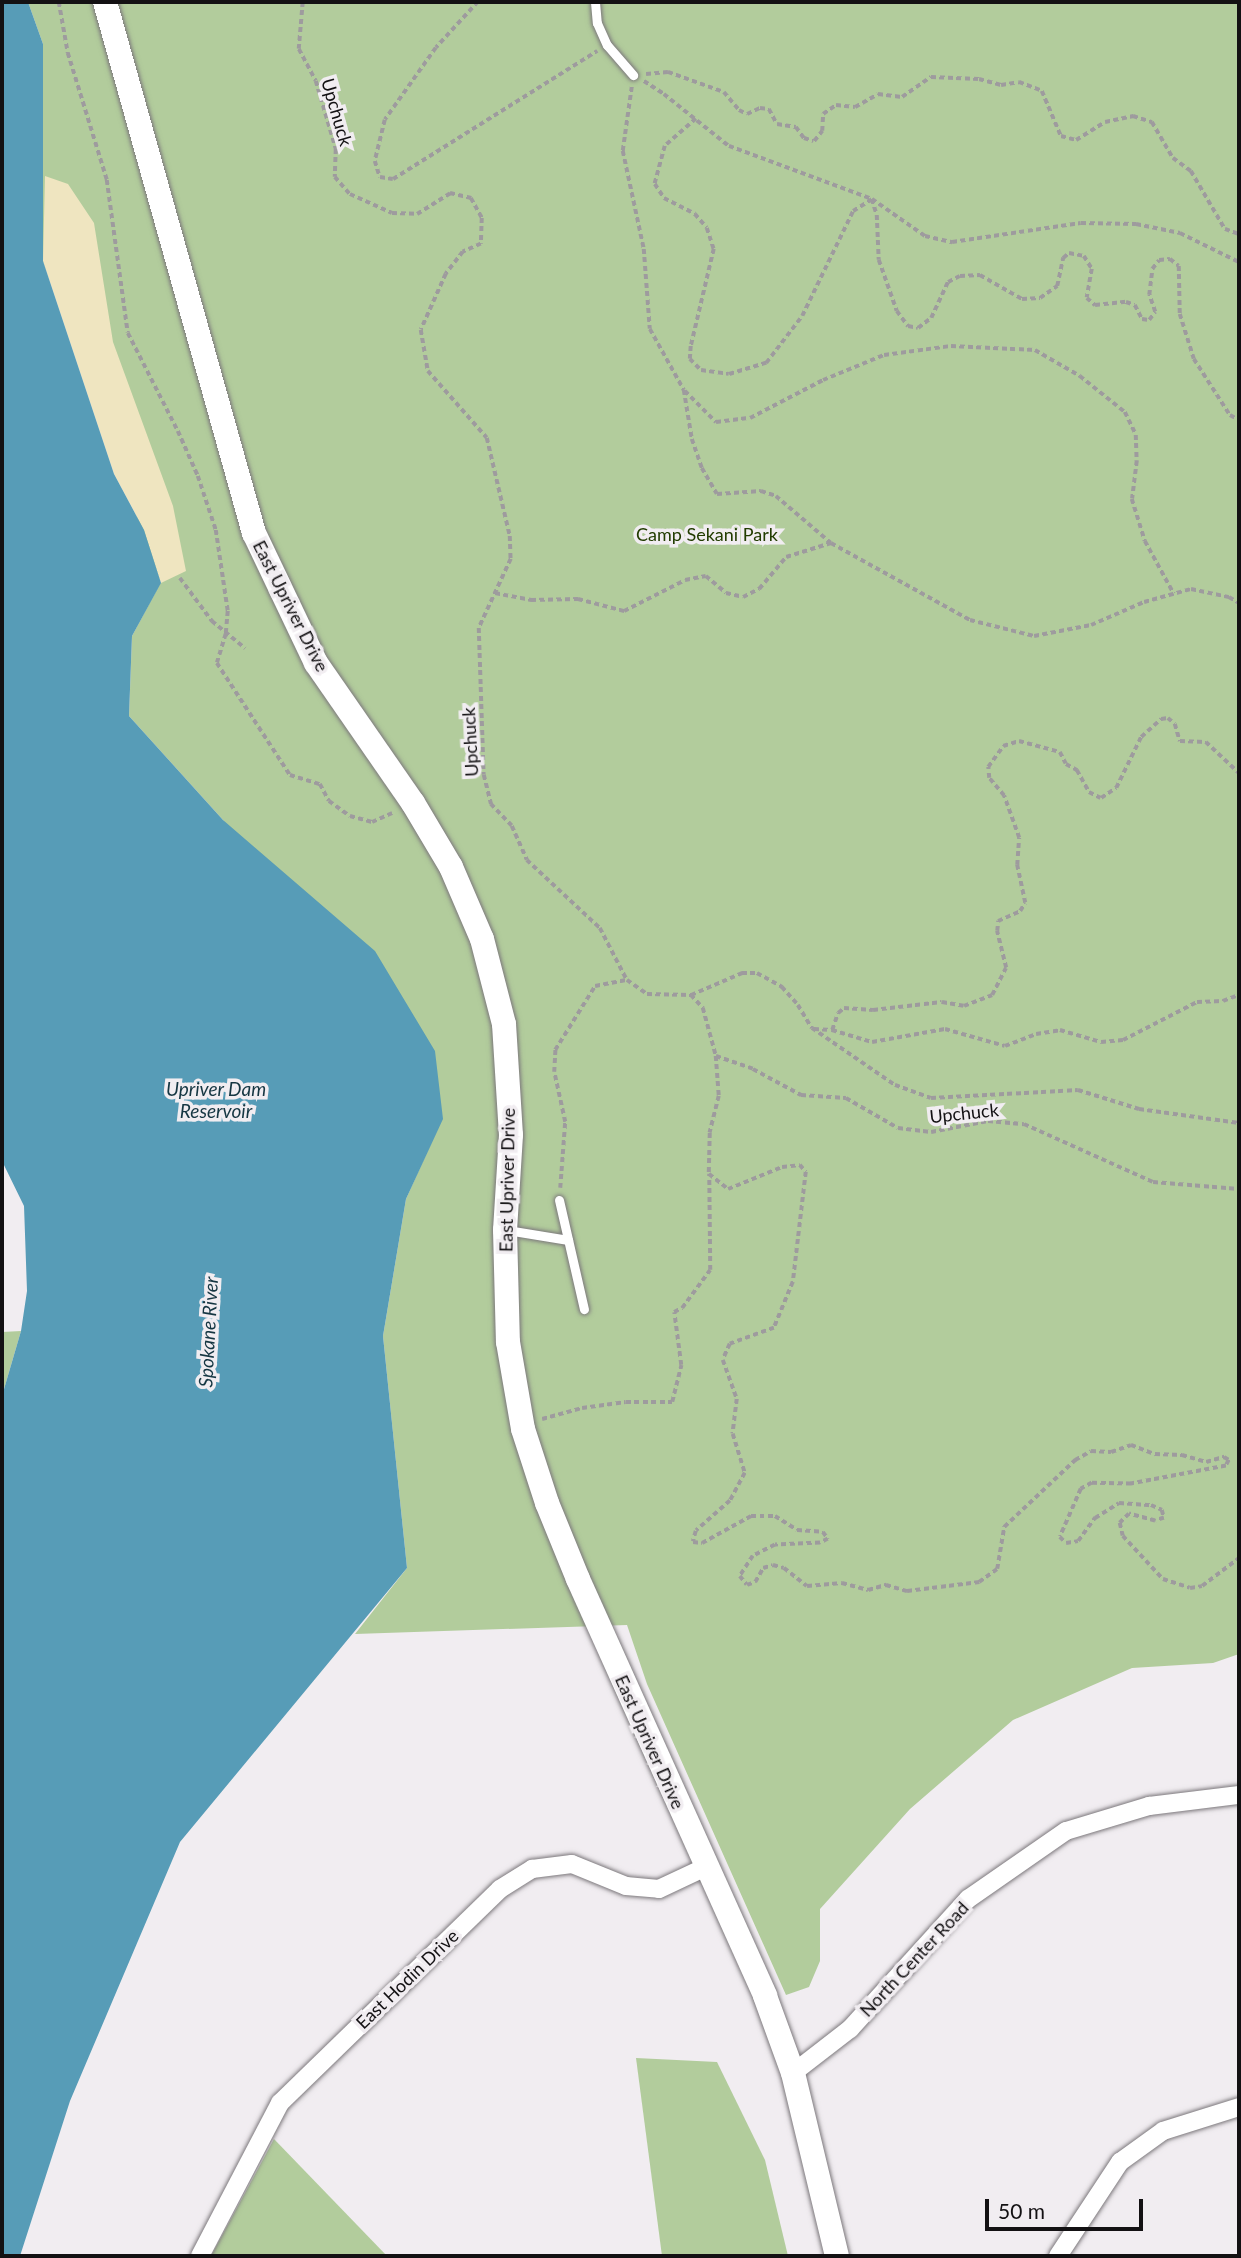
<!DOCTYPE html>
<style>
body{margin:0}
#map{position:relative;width:1241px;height:2258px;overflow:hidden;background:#f1edf1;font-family:Lato,sans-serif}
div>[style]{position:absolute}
.green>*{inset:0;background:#b2cc9c}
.sand>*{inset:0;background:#efe5c0}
.water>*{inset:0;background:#579cb7}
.path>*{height:3.5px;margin-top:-1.75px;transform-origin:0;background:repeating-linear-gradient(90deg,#9e9b9e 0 5px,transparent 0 8.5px)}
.roads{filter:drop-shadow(0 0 2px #7c787c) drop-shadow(0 0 2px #7c787c)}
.lane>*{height:9px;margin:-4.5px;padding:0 4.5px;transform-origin:4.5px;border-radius:4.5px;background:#fff}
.street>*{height:18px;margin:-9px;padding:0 9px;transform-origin:9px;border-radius:9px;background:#fff}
.secondary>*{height:24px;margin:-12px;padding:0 12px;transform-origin:12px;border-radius:12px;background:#fff}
span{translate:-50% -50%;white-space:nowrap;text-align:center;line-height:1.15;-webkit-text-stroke:7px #f1edf1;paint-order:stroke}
.street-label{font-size:18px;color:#131113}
.park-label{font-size:18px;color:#223c00}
.water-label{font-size:19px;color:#153642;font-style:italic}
.frame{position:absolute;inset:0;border:4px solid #131113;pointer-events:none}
.scale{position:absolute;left:985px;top:2199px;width:158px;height:32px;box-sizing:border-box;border:4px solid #131113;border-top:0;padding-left:9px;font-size:21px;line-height:24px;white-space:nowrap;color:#131113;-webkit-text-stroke:5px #f1edf1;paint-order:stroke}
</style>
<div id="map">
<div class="green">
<div style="clip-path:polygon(28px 2px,1239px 2px,1239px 1654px,1213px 1663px,1132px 1668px,1013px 1720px,910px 1809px,820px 1909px,820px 1961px,809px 1987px,786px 1995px,647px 1684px,627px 1625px,355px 1634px,407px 1568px,383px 1336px,406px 1199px,442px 1119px,223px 820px,129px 716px,132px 636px,161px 582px,43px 261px,43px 44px)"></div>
<div style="clip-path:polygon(21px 1331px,2px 1396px,2px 1332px)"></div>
<div style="clip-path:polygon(636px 2058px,717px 2062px,765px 2160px,788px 2256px,662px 2256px)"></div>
<div style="clip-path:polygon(274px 2139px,387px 2256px,211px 2256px)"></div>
</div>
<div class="sand">
<div style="clip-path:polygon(45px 176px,68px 184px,94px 223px,113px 342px,173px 506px,186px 571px,161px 583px,144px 530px,114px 474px,43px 261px)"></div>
</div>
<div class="water">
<div style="clip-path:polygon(2px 2px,28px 2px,43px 44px,43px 261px,114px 474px,144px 530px,161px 583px,132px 636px,129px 716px,223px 820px,375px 951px,435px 1051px,443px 1119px,406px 1199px,383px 1336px,407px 1568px,180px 1842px,70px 2101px,20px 2256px,2px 2256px,2px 1396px,21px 1331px,27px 1291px,24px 1206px,2px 1161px)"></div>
</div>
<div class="path">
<div style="left:59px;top:2px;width:52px;rotate:80deg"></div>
<div style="left:68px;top:53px;width:133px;rotate:72.9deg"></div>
<div style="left:107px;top:180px;width:154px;rotate:82.2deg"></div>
<div style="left:128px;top:333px;width:110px;rotate:63deg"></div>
<div style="left:178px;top:431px;width:49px;rotate:66deg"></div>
<div style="left:198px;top:476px;width:57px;rotate:71.6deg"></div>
<div style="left:216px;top:530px;width:82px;rotate:81.6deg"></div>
<div style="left:228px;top:611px;width:23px;rotate:95deg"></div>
<div style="left:226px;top:634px;width:30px;rotate:107deg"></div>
<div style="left:217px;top:663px;width:134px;rotate:56.9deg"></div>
<div style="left:290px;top:775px;width:31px;rotate:17deg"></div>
<div style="left:320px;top:784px;width:19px;rotate:62deg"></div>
<div style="left:329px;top:801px;width:26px;rotate:36deg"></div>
<div style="left:350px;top:816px;width:23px;rotate:15deg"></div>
<div style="left:372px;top:822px;width:22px;rotate:-24deg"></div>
<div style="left:303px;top:2px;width:47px;rotate:94.9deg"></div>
<div style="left:299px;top:49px;width:36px;rotate:62deg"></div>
<div style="left:316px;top:81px;width:71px;rotate:73.6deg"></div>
<div style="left:336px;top:149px;width:28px;rotate:92deg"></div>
<div style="left:335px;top:177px;width:23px;rotate:49deg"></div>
<div style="left:350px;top:194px;width:46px;rotate:24.3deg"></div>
<div style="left:392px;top:213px;width:25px;rotate:2deg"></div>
<div style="left:417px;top:214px;width:39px;rotate:-32deg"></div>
<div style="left:450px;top:193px;width:22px;rotate:13deg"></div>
<div style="left:471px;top:198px;width:23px;rotate:61deg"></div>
<div style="left:482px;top:218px;width:26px;rotate:92deg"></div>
<div style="left:481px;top:244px;width:20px;rotate:156deg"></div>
<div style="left:463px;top:252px;width:28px;rotate:128deg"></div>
<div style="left:446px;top:274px;width:61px;rotate:114.1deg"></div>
<div style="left:421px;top:330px;width:42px;rotate:80.3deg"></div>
<div style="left:428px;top:371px;width:89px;rotate:48.6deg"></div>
<div style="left:487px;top:438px;width:101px;rotate:76.8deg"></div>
<div style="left:510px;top:536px;width:23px;rotate:88deg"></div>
<div style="left:511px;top:559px;width:76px;rotate:114.9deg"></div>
<div style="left:479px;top:628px;width:147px;rotate:88.1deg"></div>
<div style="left:484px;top:775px;width:30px;rotate:76deg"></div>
<div style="left:491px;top:804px;width:30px;rotate:46deg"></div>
<div style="left:512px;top:826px;width:37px;rotate:66deg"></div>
<div style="left:527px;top:860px;width:100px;rotate:43deg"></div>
<div style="left:600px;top:928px;width:59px;rotate:62.6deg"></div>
<div style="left:627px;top:980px;width:24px;rotate:35deg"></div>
<div style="left:647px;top:994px;width:44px;rotate:1.3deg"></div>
<div style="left:691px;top:995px;width:18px;rotate:47deg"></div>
<div style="left:703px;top:1008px;width:50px;rotate:74.8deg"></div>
<div style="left:716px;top:1056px;width:39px;rotate:19deg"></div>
<div style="left:753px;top:1069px;width:55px;rotate:28.4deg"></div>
<div style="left:801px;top:1095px;width:45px;rotate:3.8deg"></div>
<div style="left:846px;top:1098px;width:60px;rotate:30deg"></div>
<div style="left:898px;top:1128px;width:33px;rotate:7deg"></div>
<div style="left:931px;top:1132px;width:58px;rotate:-10.9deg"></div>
<div style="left:988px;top:1121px;width:36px;rotate:5deg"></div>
<div style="left:1024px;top:1124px;width:141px;rotate:24.2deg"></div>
<div style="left:1153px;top:1182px;width:86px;rotate:4.7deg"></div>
<div style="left:478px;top:2px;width:62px;rotate:132.4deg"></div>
<div style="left:436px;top:48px;width:88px;rotate:125.3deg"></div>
<div style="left:385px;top:120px;width:42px;rotate:103.7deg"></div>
<div style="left:375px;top:161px;width:17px;rotate:73deg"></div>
<div style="left:380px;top:177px;width:13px;rotate:9deg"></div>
<div style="left:393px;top:179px;width:241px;rotate:-32.1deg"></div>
<div style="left:646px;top:74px;width:22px;rotate:-5deg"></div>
<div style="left:668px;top:72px;width:59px;rotate:19.7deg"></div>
<div style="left:724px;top:92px;width:23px;rotate:50deg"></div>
<div style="left:739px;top:110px;width:9px;rotate:27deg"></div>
<div style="left:747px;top:114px;width:14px;rotate:-25deg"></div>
<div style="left:760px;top:108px;width:9px;rotate:6deg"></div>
<div style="left:769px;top:109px;width:17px;rotate:62deg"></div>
<div style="left:777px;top:124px;width:19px;rotate:9deg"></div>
<div style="left:796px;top:127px;width:14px;rotate:54deg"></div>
<div style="left:804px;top:138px;width:10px;rotate:17deg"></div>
<div style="left:814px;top:141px;width:13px;rotate:-51deg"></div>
<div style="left:822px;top:131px;width:17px;rotate:-87deg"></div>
<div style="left:823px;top:114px;width:16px;rotate:-35deg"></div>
<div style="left:836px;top:105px;width:19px;rotate:6deg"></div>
<div style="left:855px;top:107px;width:26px;rotate:-29deg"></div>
<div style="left:878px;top:94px;width:24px;rotate:7deg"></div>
<div style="left:902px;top:97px;width:35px;rotate:-35deg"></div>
<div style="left:931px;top:77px;width:48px;rotate:2.4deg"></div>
<div style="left:979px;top:79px;width:23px;rotate:15deg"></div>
<div style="left:1001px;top:85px;width:18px;rotate:-9deg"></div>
<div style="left:1019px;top:82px;width:25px;rotate:21deg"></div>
<div style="left:1042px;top:91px;width:49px;rotate:67.1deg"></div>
<div style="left:1061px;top:136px;width:16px;rotate:15deg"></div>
<div style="left:1076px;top:140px;width:34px;rotate:-32deg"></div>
<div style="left:1105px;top:122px;width:29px;rotate:-12deg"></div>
<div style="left:1133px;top:116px;width:20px;rotate:18deg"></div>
<div style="left:1152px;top:122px;width:42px;rotate:59.7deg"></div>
<div style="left:1173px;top:158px;width:22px;rotate:36deg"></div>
<div style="left:1191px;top:171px;width:67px;rotate:59.6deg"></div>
<div style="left:1225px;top:229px;width:15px;rotate:20deg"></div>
<div style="left:644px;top:81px;width:24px;rotate:33deg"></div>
<div style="left:664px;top:94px;width:83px;rotate:38.7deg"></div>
<div style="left:729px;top:146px;width:153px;rotate:20.3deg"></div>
<div style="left:872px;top:199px;width:65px;rotate:34.9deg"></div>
<div style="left:925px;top:236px;width:28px;rotate:13deg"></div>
<div style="left:952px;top:242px;width:130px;rotate:-8.4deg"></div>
<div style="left:1081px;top:223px;width:55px;rotate:1deg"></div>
<div style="left:1136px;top:224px;width:45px;rotate:11.6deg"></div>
<div style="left:1180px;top:233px;width:66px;rotate:26.2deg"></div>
<div style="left:632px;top:87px;width:65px;rotate:98deg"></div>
<div style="left:623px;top:151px;width:100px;rotate:77.9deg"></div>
<div style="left:644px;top:249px;width:80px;rotate:85.7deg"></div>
<div style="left:650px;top:329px;width:70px;rotate:60.9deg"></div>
<div style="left:684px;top:390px;width:50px;rotate:80.7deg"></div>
<div style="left:692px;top:439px;width:31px;rotate:71deg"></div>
<div style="left:702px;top:468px;width:30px;rotate:60deg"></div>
<div style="left:717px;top:494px;width:44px;rotate:-3.9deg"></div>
<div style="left:761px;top:491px;width:16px;rotate:18deg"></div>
<div style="left:776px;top:496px;width:72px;rotate:40.5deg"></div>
<div style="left:831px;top:543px;width:159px;rotate:29deg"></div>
<div style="left:970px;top:620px;width:66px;rotate:14deg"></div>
<div style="left:1034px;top:636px;width:58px;rotate:-10.9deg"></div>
<div style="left:1091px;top:625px;width:58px;rotate:-23.5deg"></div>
<div style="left:1144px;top:602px;width:49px;rotate:-15.5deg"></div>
<div style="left:1191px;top:589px;width:39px;rotate:12deg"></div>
<div style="left:1229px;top:597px;width:12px;rotate:31deg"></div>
<div style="left:696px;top:119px;width:41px;rotate:138.9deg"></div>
<div style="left:665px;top:146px;width:39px;rotate:105deg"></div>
<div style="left:655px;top:184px;width:17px;rotate:57deg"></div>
<div style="left:664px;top:198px;width:35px;rotate:27deg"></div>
<div style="left:695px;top:214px;width:18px;rotate:49deg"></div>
<div style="left:707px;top:228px;width:22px;rotate:72deg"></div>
<div style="left:714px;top:249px;width:100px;rotate:103.3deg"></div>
<div style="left:691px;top:346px;width:13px;rotate:94deg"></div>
<div style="left:690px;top:359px;width:16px;rotate:45deg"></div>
<div style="left:701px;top:370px;width:28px;rotate:8deg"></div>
<div style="left:729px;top:374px;width:39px;rotate:-17deg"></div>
<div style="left:766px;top:363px;width:59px;rotate:-52.5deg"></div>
<div style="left:802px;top:316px;width:117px;rotate:-64.1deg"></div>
<div style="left:853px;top:211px;width:22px;rotate:-32deg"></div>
<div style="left:872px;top:199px;width:17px;rotate:73deg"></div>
<div style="left:877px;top:215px;width:45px;rotate:87.5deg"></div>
<div style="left:879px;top:260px;width:54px;rotate:70.6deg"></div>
<div style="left:897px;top:311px;width:19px;rotate:54deg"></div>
<div style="left:908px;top:326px;width:10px;rotate:11deg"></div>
<div style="left:918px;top:328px;width:16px;rotate:-38deg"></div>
<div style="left:931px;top:318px;width:40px;rotate:-65deg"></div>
<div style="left:948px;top:282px;width:13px;rotate:-27deg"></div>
<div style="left:960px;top:276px;width:20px;rotate:-3deg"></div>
<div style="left:980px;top:275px;width:48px;rotate:29.7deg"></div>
<div style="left:1022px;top:299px;width:18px;rotate:-3deg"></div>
<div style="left:1040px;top:298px;width:21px;rotate:-35deg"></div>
<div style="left:1057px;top:286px;width:29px;rotate:-78deg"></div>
<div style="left:1063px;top:258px;width:8px;rotate:-40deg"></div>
<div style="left:1069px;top:253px;width:15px;rotate:11deg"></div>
<div style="left:1084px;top:256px;width:15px;rotate:58deg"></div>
<div style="left:1092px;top:269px;width:29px;rotate:100deg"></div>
<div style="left:1087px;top:298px;width:11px;rotate:41deg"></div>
<div style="left:1095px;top:305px;width:31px;rotate:-6deg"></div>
<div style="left:1126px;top:302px;width:9px;rotate:18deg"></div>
<div style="left:1135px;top:305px;width:16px;rotate:63deg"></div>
<div style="left:1142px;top:319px;width:7px;rotate:8deg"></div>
<div style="left:1149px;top:320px;width:10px;rotate:-53deg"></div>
<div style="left:1155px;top:312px;width:18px;rotate:-109deg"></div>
<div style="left:1149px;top:295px;width:26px;rotate:-83deg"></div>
<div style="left:1152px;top:269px;width:11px;rotate:-52deg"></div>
<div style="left:1159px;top:260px;width:11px;rotate:-5deg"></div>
<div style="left:1170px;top:259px;width:11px;rotate:38deg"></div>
<div style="left:1179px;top:266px;width:48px;rotate:88.8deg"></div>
<div style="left:1180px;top:314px;width:47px;rotate:72.7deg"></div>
<div style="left:1194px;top:359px;width:67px;rotate:57.3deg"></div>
<div style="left:1230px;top:415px;width:10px;rotate:29deg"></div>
<div style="left:685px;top:391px;width:44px;rotate:45deg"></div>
<div style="left:716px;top:422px;width:34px;rotate:-7deg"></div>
<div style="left:750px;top:418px;width:82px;rotate:-27.5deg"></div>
<div style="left:823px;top:380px;width:66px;rotate:-22.3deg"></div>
<div style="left:884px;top:355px;width:68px;rotate:-7.7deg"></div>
<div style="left:951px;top:346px;width:84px;rotate:2.7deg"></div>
<div style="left:1035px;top:350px;width:52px;rotate:30deg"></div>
<div style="left:1080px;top:376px;width:58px;rotate:38.7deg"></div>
<div style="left:1125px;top:412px;width:25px;rotate:64deg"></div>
<div style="left:1136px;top:435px;width:26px;rotate:88deg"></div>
<div style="left:1137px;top:461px;width:38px;rotate:97deg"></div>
<div style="left:1132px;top:499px;width:44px;rotate:72.8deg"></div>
<div style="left:1145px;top:541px;width:60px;rotate:61.3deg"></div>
<div style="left:180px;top:578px;width:54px;rotate:53.3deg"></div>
<div style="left:212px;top:621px;width:43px;rotate:39.3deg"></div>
<div style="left:495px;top:593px;width:37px;rotate:11deg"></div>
<div style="left:531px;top:600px;width:47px;rotate:-1.2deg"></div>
<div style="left:578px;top:599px;width:48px;rotate:14.6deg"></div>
<div style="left:624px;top:611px;width:68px;rotate:-26.9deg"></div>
<div style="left:685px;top:580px;width:21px;rotate:-11deg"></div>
<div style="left:706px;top:576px;width:26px;rotate:40deg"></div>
<div style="left:726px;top:593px;width:17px;rotate:13deg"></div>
<div style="left:743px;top:597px;width:18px;rotate:-27deg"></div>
<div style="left:759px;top:589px;width:42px;rotate:-49.8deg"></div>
<div style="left:786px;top:557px;width:47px;rotate:-17.3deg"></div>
<div style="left:691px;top:995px;width:56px;rotate:-23.3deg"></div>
<div style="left:742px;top:973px;width:15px"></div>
<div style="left:757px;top:973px;width:29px;rotate:29deg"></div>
<div style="left:782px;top:987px;width:24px;rotate:48deg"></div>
<div style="left:798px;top:1005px;width:27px;rotate:59deg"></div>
<div style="left:812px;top:1028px;width:101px;rotate:34.5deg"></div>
<div style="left:895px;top:1085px;width:38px;rotate:20deg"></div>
<div style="left:931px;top:1098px;width:147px;rotate:-3.1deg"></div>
<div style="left:1078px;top:1090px;width:64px;rotate:17.3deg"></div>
<div style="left:1139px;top:1109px;width:101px;rotate:8deg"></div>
<div style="left:814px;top:1029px;width:18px;rotate:3deg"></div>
<div style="left:832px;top:1030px;width:42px;rotate:16.7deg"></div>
<div style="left:872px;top:1042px;width:74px;rotate:-10.1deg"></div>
<div style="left:945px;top:1029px;width:62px;rotate:15.8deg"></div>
<div style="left:1005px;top:1046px;width:33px;rotate:-21deg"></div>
<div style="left:1036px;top:1034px;width:24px;rotate:-9deg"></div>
<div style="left:1060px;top:1030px;width:43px;rotate:16.3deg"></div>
<div style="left:1101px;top:1042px;width:22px;rotate:-5deg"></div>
<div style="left:1123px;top:1040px;width:83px;rotate:-27.2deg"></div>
<div style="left:1197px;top:1002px;width:26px;rotate:-2deg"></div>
<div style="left:1223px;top:1001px;width:17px;rotate:-21deg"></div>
<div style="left:832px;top:1030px;width:18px;rotate:-71deg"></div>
<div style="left:838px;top:1013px;width:8px;rotate:-40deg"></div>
<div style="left:844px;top:1008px;width:29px;rotate:4deg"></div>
<div style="left:873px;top:1010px;width:69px;rotate:-6.6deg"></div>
<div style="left:942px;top:1002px;width:22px;rotate:10deg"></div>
<div style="left:964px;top:1006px;width:30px;rotate:-21deg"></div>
<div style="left:992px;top:995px;width:30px;rotate:-63deg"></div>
<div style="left:1006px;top:968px;width:38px;rotate:-104deg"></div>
<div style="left:997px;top:931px;width:10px;rotate:-84deg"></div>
<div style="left:998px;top:921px;width:24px;rotate:-24deg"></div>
<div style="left:1020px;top:911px;width:9px;rotate:-58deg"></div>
<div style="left:1025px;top:903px;width:39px;rotate:-102deg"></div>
<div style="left:1017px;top:865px;width:27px;rotate:-86deg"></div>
<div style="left:1019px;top:838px;width:45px;rotate:-109.7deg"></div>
<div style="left:1004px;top:796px;width:23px;rotate:-130deg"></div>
<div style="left:989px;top:778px;width:11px;rotate:-95deg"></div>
<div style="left:988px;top:767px;width:26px;rotate:-54deg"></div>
<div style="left:1003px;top:746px;width:17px;rotate:-17deg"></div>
<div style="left:1019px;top:741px;width:42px;rotate:15deg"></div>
<div style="left:1060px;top:752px;width:13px;rotate:63deg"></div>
<div style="left:1066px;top:764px;width:13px;rotate:29deg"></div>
<div style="left:1077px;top:770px;width:25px;rotate:61deg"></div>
<div style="left:1089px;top:792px;width:13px;rotate:27deg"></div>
<div style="left:1101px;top:798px;width:18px;rotate:-34deg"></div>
<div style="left:1116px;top:788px;width:57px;rotate:-63.9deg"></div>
<div style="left:1141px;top:737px;width:27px;rotate:-42deg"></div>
<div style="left:1161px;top:719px;width:7px;rotate:-8deg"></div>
<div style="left:1168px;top:718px;width:9px;rotate:41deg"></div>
<div style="left:1175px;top:724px;width:18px;rotate:74deg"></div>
<div style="left:1180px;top:741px;width:26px;rotate:2deg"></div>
<div style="left:1206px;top:742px;width:45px;rotate:43.2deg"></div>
<div style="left:716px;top:1056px;width:40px;rotate:85.7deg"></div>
<div style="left:719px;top:1096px;width:38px;rotate:104deg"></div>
<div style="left:710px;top:1133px;width:41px;rotate:91.4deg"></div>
<div style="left:709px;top:1174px;width:24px;rotate:38deg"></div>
<div style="left:728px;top:1189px;width:58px;rotate:-22.2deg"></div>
<div style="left:782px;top:1167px;width:18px;rotate:-6deg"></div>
<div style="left:800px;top:1165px;width:9px;rotate:49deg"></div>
<div style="left:806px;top:1172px;width:111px;rotate:96.7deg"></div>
<div style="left:793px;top:1282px;width:50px;rotate:112.4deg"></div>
<div style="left:774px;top:1328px;width:47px;rotate:160deg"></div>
<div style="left:730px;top:1344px;width:17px;rotate:114deg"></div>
<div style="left:723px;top:1360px;width:41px;rotate:70.3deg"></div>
<div style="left:737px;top:1399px;width:35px;rotate:97deg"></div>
<div style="left:733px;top:1434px;width:41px;rotate:72.9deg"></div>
<div style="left:745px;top:1473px;width:32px;rotate:118deg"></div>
<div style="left:730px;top:1501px;width:45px;rotate:138.6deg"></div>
<div style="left:696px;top:1531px;width:11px;rotate:105deg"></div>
<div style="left:693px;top:1542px;width:9px;rotate:6deg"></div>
<div style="left:702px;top:1543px;width:56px;rotate:-28.9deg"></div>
<div style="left:751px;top:1516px;width:24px"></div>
<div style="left:775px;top:1516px;width:26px;rotate:32deg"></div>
<div style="left:797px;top:1530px;width:26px;rotate:4deg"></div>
<div style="left:823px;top:1532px;width:9px;rotate:54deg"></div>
<div style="left:828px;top:1539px;width:9px;rotate:153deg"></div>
<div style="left:820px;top:1543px;width:45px;rotate:177.5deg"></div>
<div style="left:775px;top:1545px;width:25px;rotate:153deg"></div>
<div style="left:753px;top:1556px;width:24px;rotate:123deg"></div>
<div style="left:740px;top:1576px;width:11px;rotate:52deg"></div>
<div style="left:747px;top:1585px;width:9px;rotate:-21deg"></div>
<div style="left:755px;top:1582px;width:16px;rotate:-60deg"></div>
<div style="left:763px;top:1568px;width:10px;rotate:-17deg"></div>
<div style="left:773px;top:1565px;width:11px;rotate:15deg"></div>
<div style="left:784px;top:1568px;width:29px;rotate:38deg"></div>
<div style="left:807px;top:1586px;width:35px;rotate:-5deg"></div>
<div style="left:842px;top:1583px;width:27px;rotate:15deg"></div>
<div style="left:868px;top:1590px;width:19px;rotate:-16deg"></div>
<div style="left:886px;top:1585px;width:22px;rotate:16deg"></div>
<div style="left:907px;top:1591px;width:73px;rotate:-7.1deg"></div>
<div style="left:979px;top:1582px;width:22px;rotate:-36deg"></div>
<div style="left:997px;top:1569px;width:43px;rotate:-80.5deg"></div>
<div style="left:1004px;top:1527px;width:98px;rotate:-43.3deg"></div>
<div style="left:1075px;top:1460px;width:18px;rotate:-29deg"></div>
<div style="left:1091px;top:1451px;width:20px;rotate:3deg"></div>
<div style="left:1111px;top:1452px;width:21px;rotate:-19deg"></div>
<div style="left:1131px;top:1445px;width:26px;rotate:21deg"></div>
<div style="left:1155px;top:1454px;width:27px;rotate:2deg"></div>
<div style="left:1182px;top:1455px;width:25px;rotate:16deg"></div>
<div style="left:1206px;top:1462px;width:19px;rotate:-16deg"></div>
<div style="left:1224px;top:1457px;width:6px;rotate:31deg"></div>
<div style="left:1229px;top:1460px;width:7px;rotate:117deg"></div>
<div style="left:1226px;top:1466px;width:97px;rotate:169.3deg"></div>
<div style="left:1131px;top:1484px;width:39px;rotate:-179deg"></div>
<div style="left:1092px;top:1483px;width:13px;rotate:151deg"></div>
<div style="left:1081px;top:1489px;width:52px;rotate:113.6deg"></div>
<div style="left:1060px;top:1537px;width:8px;rotate:45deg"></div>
<div style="left:1066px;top:1543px;width:12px;rotate:-9deg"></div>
<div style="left:1078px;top:1541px;width:29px;rotate:-54deg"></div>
<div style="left:1095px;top:1518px;width:28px;rotate:-32deg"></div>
<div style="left:1119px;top:1503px;width:32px;rotate:4deg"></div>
<div style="left:1151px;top:1505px;width:12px;rotate:24deg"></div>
<div style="left:1162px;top:1510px;width:8px;rotate:76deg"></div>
<div style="left:1164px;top:1518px;width:9px;rotate:162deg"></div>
<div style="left:1155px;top:1521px;width:27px;rotate:-165deg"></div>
<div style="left:1129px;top:1514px;width:13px;rotate:135deg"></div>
<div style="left:1120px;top:1523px;width:13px;rotate:77deg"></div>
<div style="left:1123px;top:1536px;width:59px;rotate:47.1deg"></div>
<div style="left:1163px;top:1579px;width:28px;rotate:18deg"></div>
<div style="left:1190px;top:1588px;width:12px;rotate:-9deg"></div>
<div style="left:1202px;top:1586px;width:46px;rotate:-37.1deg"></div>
<div style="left:560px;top:1188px;width:66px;rotate:-85.7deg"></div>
<div style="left:565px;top:1122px;width:51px;rotate:-102.4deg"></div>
<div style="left:554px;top:1072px;width:22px;rotate:-87deg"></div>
<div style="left:555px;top:1050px;width:75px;rotate:-58deg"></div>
<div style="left:595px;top:986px;width:33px;rotate:-11deg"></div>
<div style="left:542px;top:1419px;width:41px;rotate:-15.4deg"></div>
<div style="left:582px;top:1408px;width:44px;rotate:-7.8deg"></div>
<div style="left:626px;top:1402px;width:46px"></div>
<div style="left:672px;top:1402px;width:38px;rotate:-76deg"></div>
<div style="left:681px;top:1365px;width:53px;rotate:-97.5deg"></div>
<div style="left:674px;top:1312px;width:9px;rotate:-27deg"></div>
<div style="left:682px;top:1308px;width:47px;rotate:-53.6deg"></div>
<div style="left:710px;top:1270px;width:96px;rotate:-90.6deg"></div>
</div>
<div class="roads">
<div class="lane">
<div style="left:595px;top:2px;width:21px;rotate:85deg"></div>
<div style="left:597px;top:23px;width:24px;rotate:66deg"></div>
<div style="left:607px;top:45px;width:40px;rotate:49deg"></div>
<div style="left:559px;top:1200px;width:112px;rotate:77.1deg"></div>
<div style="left:507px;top:1230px;width:62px;rotate:9.3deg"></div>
</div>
<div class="street">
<div style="left:793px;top:2073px;width:72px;rotate:-37.7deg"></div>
<div style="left:850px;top:2029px;width:176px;rotate:-47.8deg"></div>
<div style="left:968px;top:1899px;width:119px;rotate:-34.8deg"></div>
<div style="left:1066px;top:1831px;width:87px;rotate:-16.8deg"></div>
<div style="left:1149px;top:1806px;width:91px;rotate:-7deg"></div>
<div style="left:200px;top:2256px;width:173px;rotate:-62.4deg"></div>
<div style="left:280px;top:2103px;width:307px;rotate:-44.2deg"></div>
<div style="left:500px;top:1889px;width:38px;rotate:-32deg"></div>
<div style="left:532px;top:1869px;width:40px;rotate:-7.1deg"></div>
<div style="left:572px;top:1864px;width:58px;rotate:22.2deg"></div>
<div style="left:626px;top:1886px;width:33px;rotate:5deg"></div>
<div style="left:659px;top:1889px;width:52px;rotate:-25.1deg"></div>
<div style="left:1058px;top:2256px;width:113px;rotate:-56.6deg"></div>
<div style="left:1120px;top:2162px;width:53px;rotate:-35.8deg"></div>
<div style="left:1163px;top:2131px;width:80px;rotate:-17.5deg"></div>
</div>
<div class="secondary">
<div style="left:105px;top:2px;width:552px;rotate:74.33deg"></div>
<div style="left:254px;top:533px;width:144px;rotate:64.5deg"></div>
<div style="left:316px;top:663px;width:170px;rotate:55.3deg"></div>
<div style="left:413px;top:803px;width:74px;rotate:59.3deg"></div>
<div style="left:451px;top:867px;width:78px;rotate:66.7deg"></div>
<div style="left:482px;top:939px;width:88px;rotate:75.5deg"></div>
<div style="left:504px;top:1024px;width:111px;rotate:86.4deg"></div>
<div style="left:511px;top:1135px;width:95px;rotate:93.6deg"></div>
<div style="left:505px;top:1230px;width:112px;rotate:88.5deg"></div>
<div style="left:508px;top:1342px;width:88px;rotate:80.2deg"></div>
<div style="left:523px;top:1429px;width:78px;rotate:72deg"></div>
<div style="left:547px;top:1503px;width:82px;rotate:67.8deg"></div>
<div style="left:578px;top:1579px;width:457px;rotate:65.8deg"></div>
<div style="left:765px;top:1996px;width:82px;rotate:70deg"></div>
<div style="left:793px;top:2073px;width:188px;rotate:76.5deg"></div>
</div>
</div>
<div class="street-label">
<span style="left:337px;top:112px;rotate:74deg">Upchuck</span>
<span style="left:291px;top:606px;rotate:63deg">East Upriver Drive</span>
<span style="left:470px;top:742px;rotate:-93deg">Upchuck</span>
<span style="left:964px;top:1113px;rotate:-6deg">Upchuck</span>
<span style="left:507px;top:1180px;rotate:-89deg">East Upriver Drive</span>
<span style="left:650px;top:1742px;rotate:66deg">East Upriver Drive</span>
<span style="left:914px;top:1959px;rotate:-47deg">North Center Road</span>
<span style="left:407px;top:1979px;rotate:-44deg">East Hodin Drive</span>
</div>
<div class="park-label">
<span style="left:707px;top:534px">Camp Sekani Park</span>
</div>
<div class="water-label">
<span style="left:216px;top:1100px">Upriver Dam<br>Reservoir</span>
<span style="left:208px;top:1332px;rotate:-87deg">Spokane River</span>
</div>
<div class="frame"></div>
<div class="scale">50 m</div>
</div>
